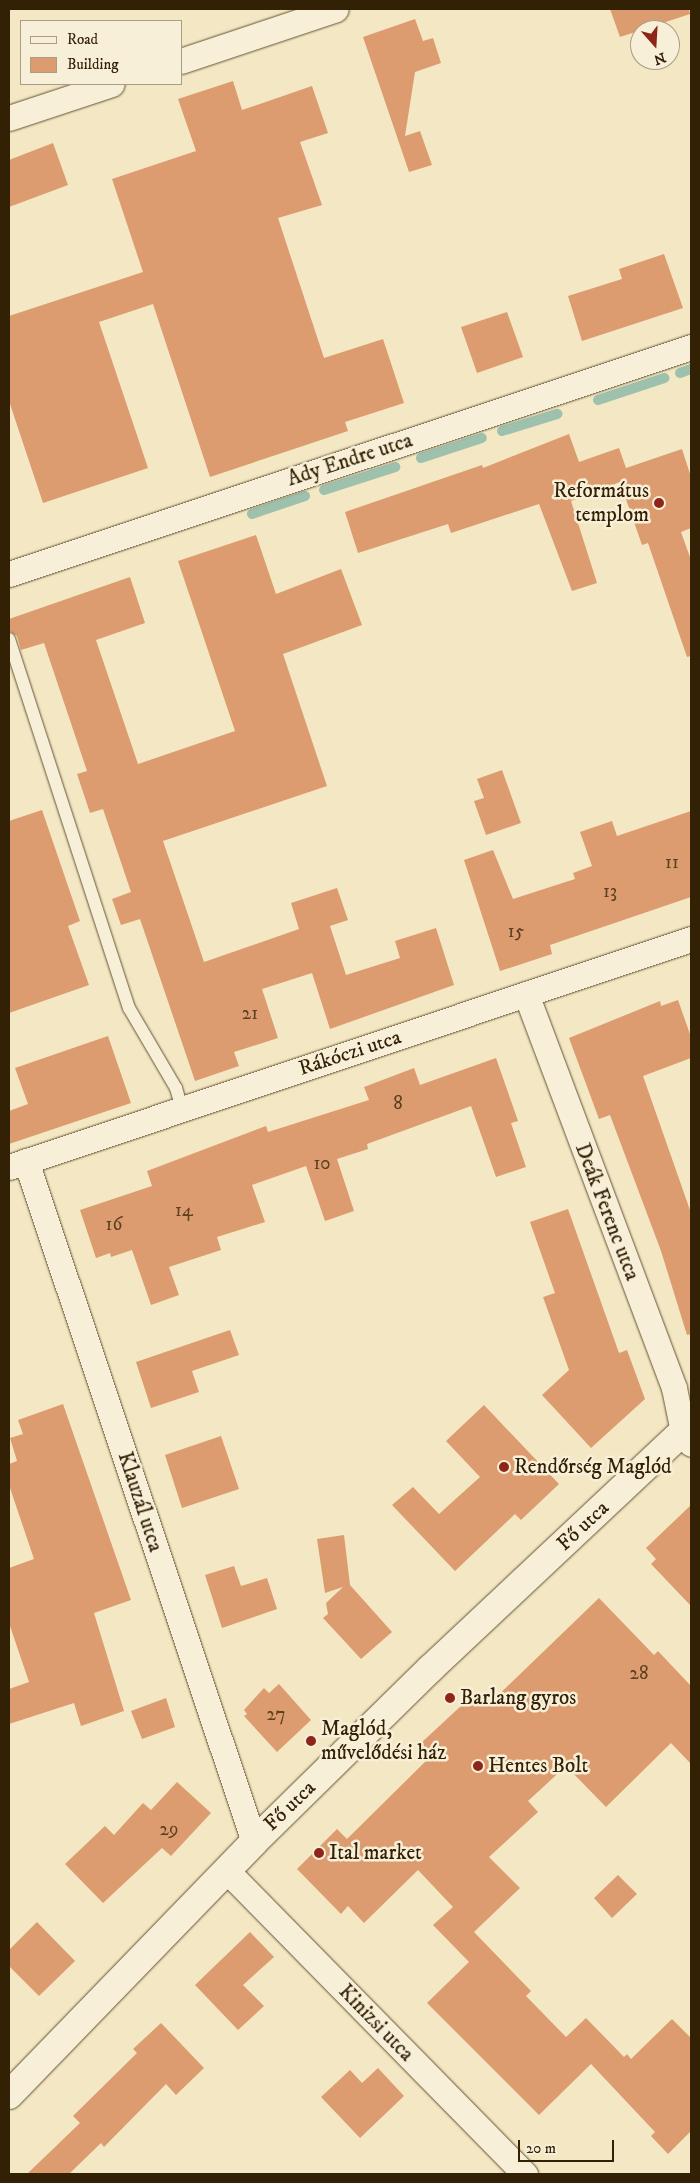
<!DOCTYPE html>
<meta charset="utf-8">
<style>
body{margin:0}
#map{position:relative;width:700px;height:2183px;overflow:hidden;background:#f4e7c3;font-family:"IM FELL DW Pica",serif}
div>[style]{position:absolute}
.stream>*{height:10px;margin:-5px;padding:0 5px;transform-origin:5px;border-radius:5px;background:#9dc1ad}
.building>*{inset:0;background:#dc9c70}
.roads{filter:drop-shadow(0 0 1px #635235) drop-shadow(0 0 1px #635235)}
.service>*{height:12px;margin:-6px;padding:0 6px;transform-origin:6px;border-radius:6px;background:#f8efd8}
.minor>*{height:25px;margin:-12.5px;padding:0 12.5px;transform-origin:12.5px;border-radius:12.5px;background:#f8efd8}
.secondary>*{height:28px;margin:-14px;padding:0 14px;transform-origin:14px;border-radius:14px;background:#f8efd8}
.dots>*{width:14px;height:14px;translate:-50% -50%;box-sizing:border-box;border:2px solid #f8efd8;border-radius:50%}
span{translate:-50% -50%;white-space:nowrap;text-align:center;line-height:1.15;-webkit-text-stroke:5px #f8efd8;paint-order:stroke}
.number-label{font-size:19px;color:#5d4020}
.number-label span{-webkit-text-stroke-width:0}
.street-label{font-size:21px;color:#332106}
.poi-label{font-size:21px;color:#332106}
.right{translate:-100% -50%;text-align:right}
.left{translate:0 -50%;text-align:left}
.frame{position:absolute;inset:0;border:10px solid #332106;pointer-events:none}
.legend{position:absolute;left:20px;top:20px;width:162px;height:65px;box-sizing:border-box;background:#f8efd8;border:1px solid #a99d84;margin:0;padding:6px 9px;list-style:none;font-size:15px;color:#332106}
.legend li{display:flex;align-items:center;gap:10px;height:25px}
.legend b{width:25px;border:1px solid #a99d84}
.north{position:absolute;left:630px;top:20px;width:50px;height:50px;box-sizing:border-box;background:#f8efd8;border:1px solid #a99d84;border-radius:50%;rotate:161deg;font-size:14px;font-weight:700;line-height:20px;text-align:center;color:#332106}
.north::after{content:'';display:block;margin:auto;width:18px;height:22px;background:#8f2418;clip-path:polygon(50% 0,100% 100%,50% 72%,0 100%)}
.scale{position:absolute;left:518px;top:2140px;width:96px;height:22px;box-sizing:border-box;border:2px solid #332106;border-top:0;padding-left:6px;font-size:15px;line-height:18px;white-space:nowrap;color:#332106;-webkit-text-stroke:4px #f8efd8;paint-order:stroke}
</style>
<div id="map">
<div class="stream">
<div style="left:680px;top:373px;width:12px;rotate:-20deg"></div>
<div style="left:598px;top:400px;width:70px;rotate:-18.4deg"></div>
<div style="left:502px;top:431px;width:58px;rotate:-17.2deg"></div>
<div style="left:421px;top:458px;width:64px;rotate:-18.2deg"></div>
<div style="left:324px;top:490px;width:75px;rotate:-17.9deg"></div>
<div style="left:252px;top:514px;width:56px;rotate:-18.8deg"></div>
</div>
<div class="building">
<div style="clip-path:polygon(610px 9px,689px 9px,690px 14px,620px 37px)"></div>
<div style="clip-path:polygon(415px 19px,423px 41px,433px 38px,441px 63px,415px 72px,405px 136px,420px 131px,432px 165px,409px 172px,363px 37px)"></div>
<div style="clip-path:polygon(233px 81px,242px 110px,312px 86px,328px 133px,300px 142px,322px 205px,278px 218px,324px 358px,383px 339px,404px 403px,345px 422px,348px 431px,210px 477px,153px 304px,99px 322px,148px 468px,43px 503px,9px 401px,9px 316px,143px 272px,112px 179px,196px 151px,178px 99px)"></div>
<div style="clip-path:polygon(53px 143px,68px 185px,9px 207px,9px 160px)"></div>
<div style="clip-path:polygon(664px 254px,683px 308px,582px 341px,568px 296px,622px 279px,619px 269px)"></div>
<div style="clip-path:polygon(507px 312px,523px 357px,477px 373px,461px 327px)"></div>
<div style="clip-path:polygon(569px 434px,579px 462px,619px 448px,626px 468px,682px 449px,691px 477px,691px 528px,681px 532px,691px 560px,691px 656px,687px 657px,648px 543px,642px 545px,620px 482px,571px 501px,597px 583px,572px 591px,539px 504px,451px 533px,448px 524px,358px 553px,345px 512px,482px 465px,483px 468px)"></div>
<div style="clip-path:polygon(256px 535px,276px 594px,341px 569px,362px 625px,283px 654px,327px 786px,163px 841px,204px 962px,299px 929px,291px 903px,337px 888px,348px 920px,330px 926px,346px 975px,400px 958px,395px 941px,436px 928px,454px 985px,330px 1029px,312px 973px,262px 989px,278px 1038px,234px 1052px,239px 1066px,195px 1081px,140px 919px,121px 925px,112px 899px,131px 892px,103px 809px,90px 813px,77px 774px,87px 771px,44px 643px,21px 650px,17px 636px,9px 631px,9px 619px,130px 577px,145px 623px,96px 640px,138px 764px,235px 731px,178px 561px)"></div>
<div style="clip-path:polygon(502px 770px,521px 823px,486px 835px,474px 801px,484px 798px,477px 779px)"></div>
<div style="clip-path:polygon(42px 810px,80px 921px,68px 926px,89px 985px,9px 1013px,9px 821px)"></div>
<div style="clip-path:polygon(691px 811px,691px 897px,550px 945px,552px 954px,500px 971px,464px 860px,493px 850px,513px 899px,575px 879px,573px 873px,592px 866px,580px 832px,612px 821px,617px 836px)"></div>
<div style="clip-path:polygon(678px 1000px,691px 1037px,691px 1058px,643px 1076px,691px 1213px,691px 1334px,687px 1335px,661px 1251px,610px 1115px,599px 1119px,569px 1038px,660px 1001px,661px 1006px)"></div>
<div style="clip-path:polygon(108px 1036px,131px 1103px,9px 1144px,9px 1111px,28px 1104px,15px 1068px)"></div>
<div style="clip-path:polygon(496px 1058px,518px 1121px,511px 1123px,526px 1167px,496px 1177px,471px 1106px,367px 1144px,368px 1149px,337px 1159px,354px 1211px,325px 1221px,306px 1166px,252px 1185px,265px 1222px,217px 1237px,221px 1250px,169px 1267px,179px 1295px,151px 1305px,132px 1250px,111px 1257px,110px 1253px,96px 1258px,80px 1210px,152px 1186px,147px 1171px,266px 1126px,268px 1132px,369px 1100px,364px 1087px,414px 1068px,420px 1085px)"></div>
<div style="clip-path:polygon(568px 1209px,619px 1353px,627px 1350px,645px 1399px,591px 1448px,542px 1395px,569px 1370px,543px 1297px,555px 1293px,530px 1222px)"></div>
<div style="clip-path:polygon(230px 1330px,239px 1355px,192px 1371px,199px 1392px,151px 1408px,136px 1362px)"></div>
<div style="clip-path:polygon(63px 1404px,131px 1600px,94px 1613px,124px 1711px,81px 1726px,74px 1703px,9px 1724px,9px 1689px,29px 1682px,9px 1623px,9px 1568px,34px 1559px,9px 1485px,9px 1464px,17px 1461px,10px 1438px,23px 1434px,18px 1420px)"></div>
<div style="clip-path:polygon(484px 1405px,559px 1484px,521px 1520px,515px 1514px,455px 1571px,392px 1505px,413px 1487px,439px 1514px,480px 1477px,446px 1441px)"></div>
<div style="clip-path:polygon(221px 1436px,239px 1489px,182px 1508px,165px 1455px)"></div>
<div style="clip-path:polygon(691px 1505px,691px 1606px,651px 1564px,656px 1559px,646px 1548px)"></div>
<div style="clip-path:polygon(344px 1535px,350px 1585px,392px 1632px,361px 1659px,323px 1618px,328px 1614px,326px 1603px,343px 1587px,325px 1593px,317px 1539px)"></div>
<div style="clip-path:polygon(234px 1566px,241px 1586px,267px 1578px,277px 1609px,222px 1628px,205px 1575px)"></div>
<div style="clip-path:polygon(599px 1598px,654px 1655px,658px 1651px,691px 1686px,691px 1764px,671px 1743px,606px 1807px,566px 1766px,528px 1801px,538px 1812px,489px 1857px,520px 1888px,474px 1932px,531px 1991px,526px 1996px,566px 2037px,586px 2018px,624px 2057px,627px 2054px,631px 2059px,672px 2019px,691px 2038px,691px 2131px,668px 2154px,651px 2136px,655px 2132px,591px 2064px,539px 2115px,427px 2003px,469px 1962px,433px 1925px,453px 1907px,418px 1870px,364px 1923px,348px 1906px,341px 1914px,297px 1869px,337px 1829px,347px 1839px,432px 1755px,421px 1743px,476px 1692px,488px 1705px)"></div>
<div style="clip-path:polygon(279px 1684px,311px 1720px,277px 1752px,244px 1716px,247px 1714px,244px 1710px,264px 1688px,269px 1693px)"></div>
<div style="clip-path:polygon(166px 1698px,175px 1727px,142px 1739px,131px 1711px)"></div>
<div style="clip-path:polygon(177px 1782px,211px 1813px,171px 1856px,162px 1848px,103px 1903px,65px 1864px,105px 1826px,114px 1835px,143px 1803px,151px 1810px)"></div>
<div style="clip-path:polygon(618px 1875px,637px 1894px,612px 1918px,594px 1898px)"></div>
<div style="clip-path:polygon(37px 1922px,75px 1961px,39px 1996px,9px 1966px,9px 1950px)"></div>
<div style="clip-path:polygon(250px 1932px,274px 1957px,243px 1985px,264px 2006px,238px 2030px,195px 1985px)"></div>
<div style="clip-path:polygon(161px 2023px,204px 2068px,176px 2095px,166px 2084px,104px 2147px,101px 2143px,69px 2174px,27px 2174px,80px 2123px,73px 2116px,137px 2053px,133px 2049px)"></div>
<div style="clip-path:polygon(378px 2068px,404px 2096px,360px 2138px,321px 2097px,350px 2070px,362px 2083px)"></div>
</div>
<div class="roads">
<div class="service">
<div style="left:9px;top:639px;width:388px;rotate:72deg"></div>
<div style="left:129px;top:1008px;width:93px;rotate:59.6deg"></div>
<div style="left:176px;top:1088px;width:22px;rotate:74deg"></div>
</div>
<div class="minor">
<div style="left:181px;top:61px;width:163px;rotate:-18.5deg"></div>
<div style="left:9px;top:118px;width:108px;rotate:-18.3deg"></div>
<div style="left:9px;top:574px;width:719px;rotate:-18.41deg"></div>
<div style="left:526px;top:994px;width:421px;rotate:69.4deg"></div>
<div style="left:674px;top:1388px;width:45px;rotate:78.4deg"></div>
<div style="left:683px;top:1432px;width:14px;rotate:56deg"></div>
<div style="left:26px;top:1161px;width:718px;rotate:71.49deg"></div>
<div style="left:9px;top:1167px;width:719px;rotate:-18.49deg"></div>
<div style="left:228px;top:1872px;width:424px;rotate:45.5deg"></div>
</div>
<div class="secondary">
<div style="left:9px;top:2095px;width:352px;rotate:-45.9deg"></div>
<div style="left:254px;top:1842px;width:247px;rotate:-44.5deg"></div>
<div style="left:430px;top:1669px;width:358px;rotate:-43.2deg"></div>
</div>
</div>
<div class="dots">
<div style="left:659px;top:503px;background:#8f2418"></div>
<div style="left:504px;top:1467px;background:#8f2418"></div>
<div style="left:450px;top:1698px;background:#8f2418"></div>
<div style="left:311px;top:1741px;background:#8f2418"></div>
<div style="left:478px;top:1766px;background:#8f2418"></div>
<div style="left:319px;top:1853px;background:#8f2418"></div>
</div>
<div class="number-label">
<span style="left:672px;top:863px">11</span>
<span style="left:610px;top:892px">13</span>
<span style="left:516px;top:932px">15</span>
<span style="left:250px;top:1014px">21</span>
<span style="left:398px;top:1104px">8</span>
<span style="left:322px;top:1164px">10</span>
<span style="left:184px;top:1211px">14</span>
<span style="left:114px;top:1225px">16</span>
<span style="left:639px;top:1674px">28</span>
<span style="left:276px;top:1715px">27</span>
<span style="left:169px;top:1830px">29</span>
</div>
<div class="street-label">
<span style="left:350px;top:460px;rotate:-18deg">Ady Endre utca</span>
<span style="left:350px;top:1053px;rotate:-18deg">Rákóczi utca</span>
<span style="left:607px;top:1212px;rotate:69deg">Deák Ferenc utca</span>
<span style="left:140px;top:1502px;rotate:72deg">Klauzál utca</span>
<span style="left:583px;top:1526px;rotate:-43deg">Fő utca</span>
<span style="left:290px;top:1806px;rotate:-44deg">Fő utca</span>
<span style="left:376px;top:2023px;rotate:46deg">Kinizsi utca</span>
</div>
<div class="poi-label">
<span class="right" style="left:649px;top:503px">Református<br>templom</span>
<span class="left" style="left:514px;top:1467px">Rendőrség Maglód</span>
<span class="left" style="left:460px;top:1698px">Barlang gyros</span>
<span class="left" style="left:321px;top:1741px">Maglód,<br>művelődési ház</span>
<span class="left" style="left:488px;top:1766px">Hentes Bolt</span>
<span class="left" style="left:329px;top:1853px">Ital market</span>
</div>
<div class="frame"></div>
<ul class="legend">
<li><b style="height:6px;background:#f8efd8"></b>Road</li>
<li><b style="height:14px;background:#dc9c70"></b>Building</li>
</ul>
<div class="north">N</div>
<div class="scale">20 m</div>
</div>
